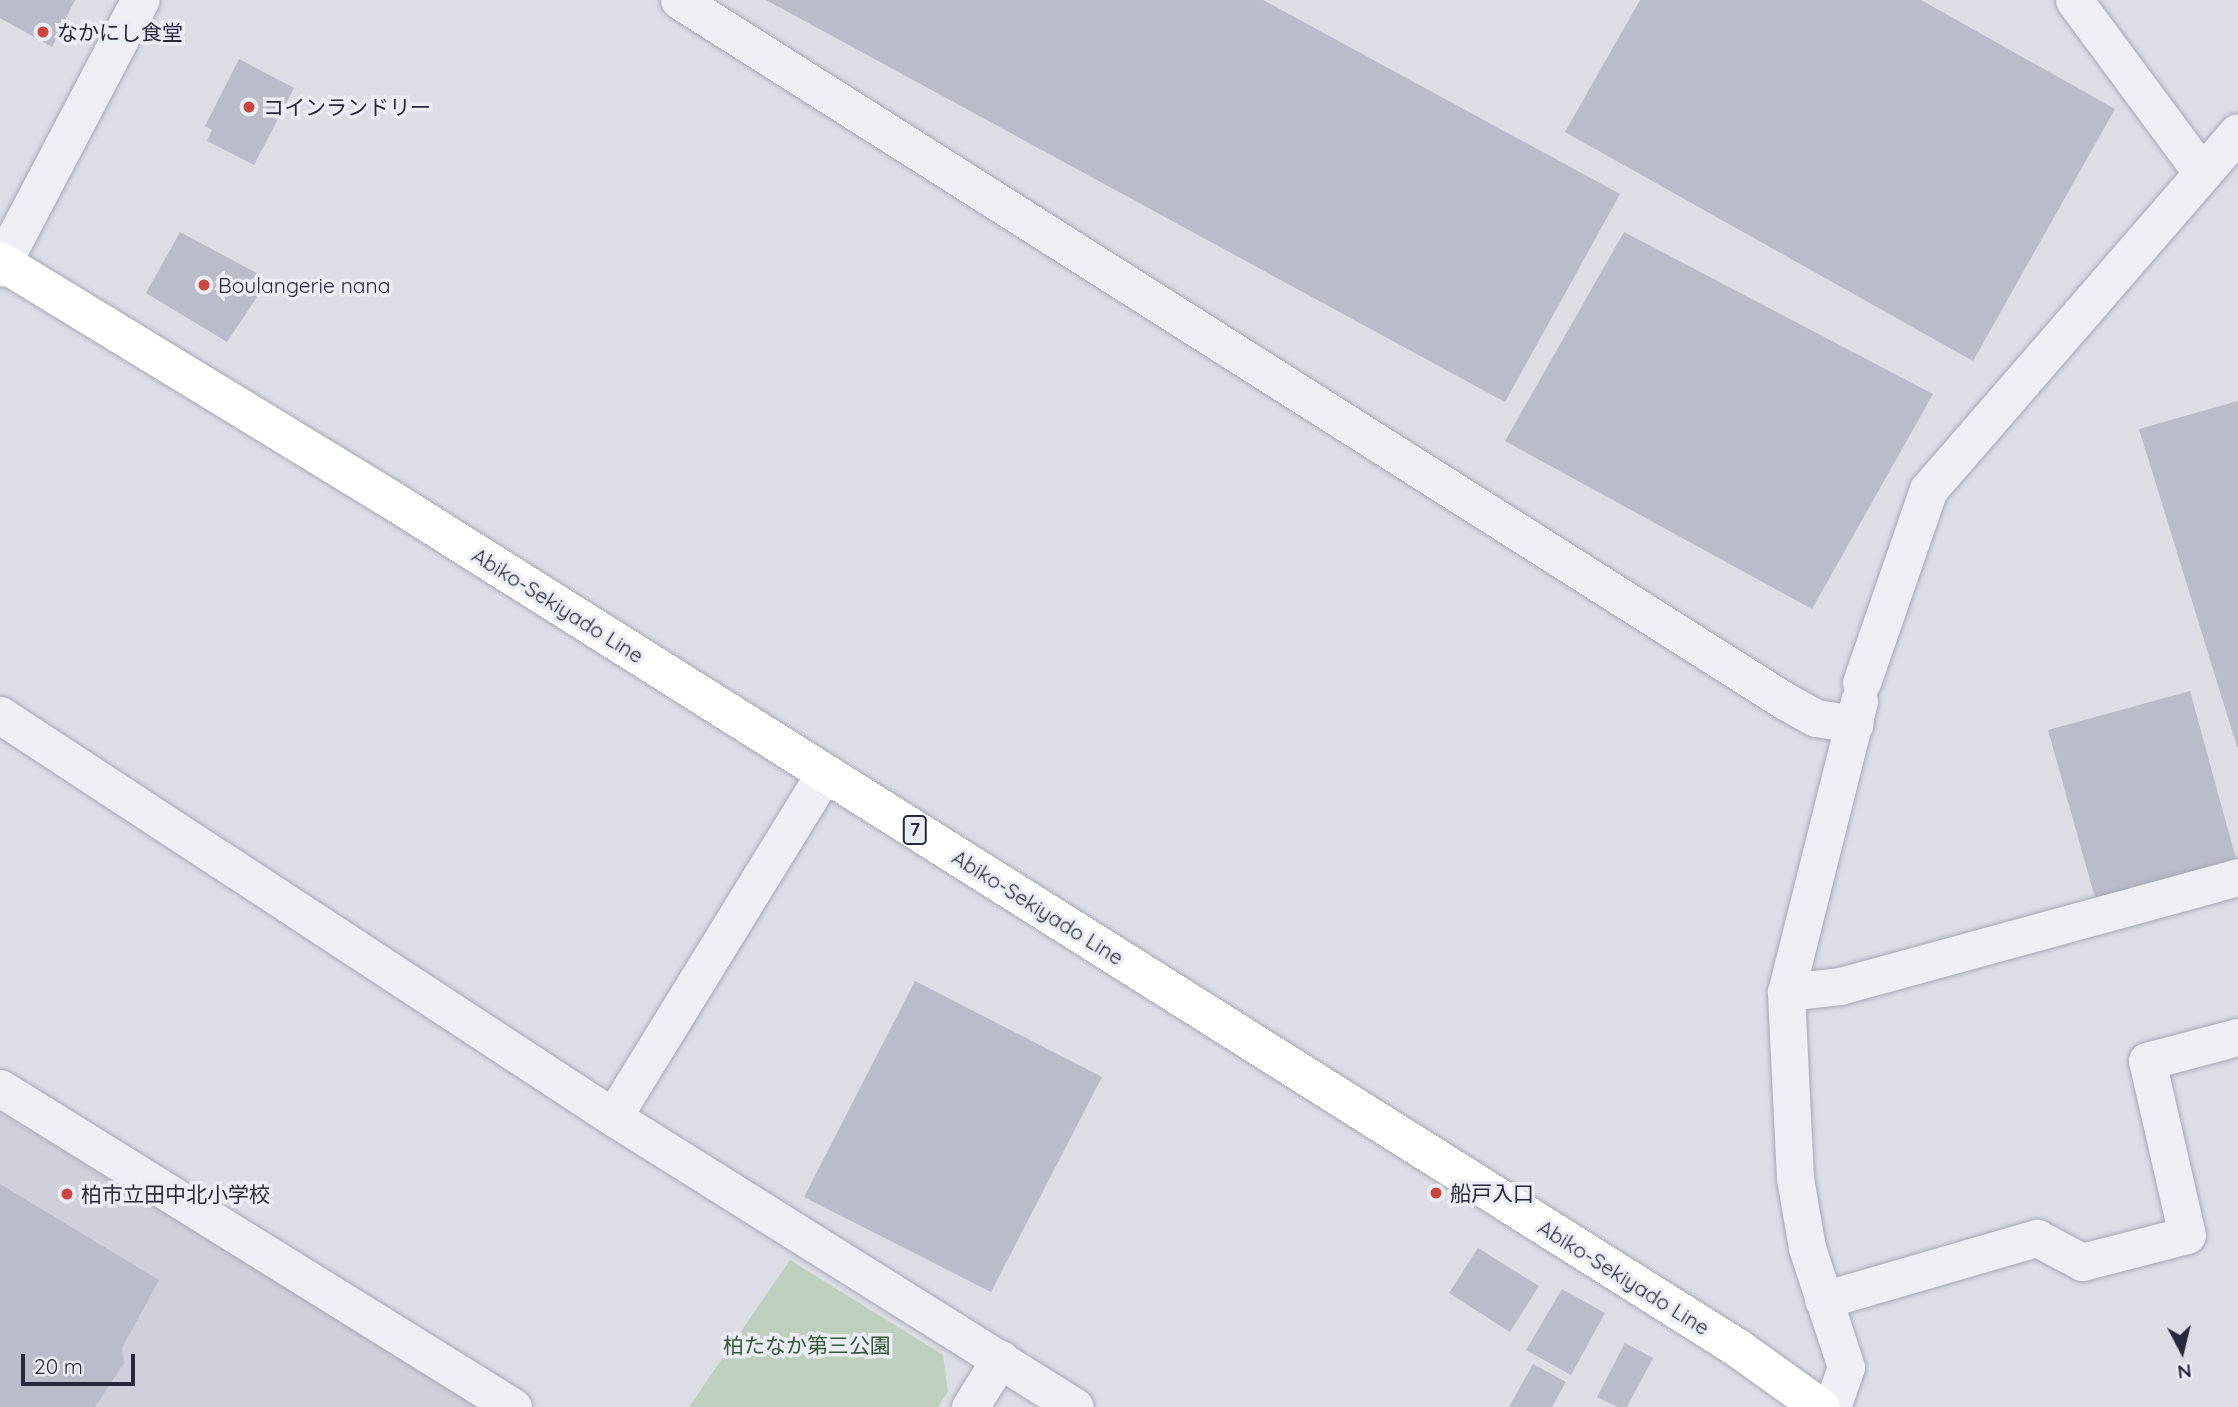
<!DOCTYPE html>
<meta charset="utf-8">
<style>
body{margin:0}
#map{position:relative;width:2238px;height:1407px;overflow:hidden;background:#dcdee6;font-family:Quicksand,"Noto Sans JP",sans-serif}
div>[style]{position:absolute}
.built>*{inset:0;background:#ced0db}
.green>*{inset:0;background:#bed0bd}
.building>*{inset:0;background:#b9bcc9}
.roads{filter:drop-shadow(0 0 2px #a5a8b3) drop-shadow(0 0 2px #a5a8b3)}
.minor>*{height:37px;margin:-18.5px;padding:0 18.5px;transform-origin:18.5px;border-radius:18.5px;background:#eeeff5}
.tertiary>*{height:38px;margin:-19px;padding:0 19px;transform-origin:19px;border-radius:19px;background:#eeeff5}
.primary>*{height:38px;margin:-19px;padding:0 19px;transform-origin:19px;border-radius:19px;background:#fff}
.dots>*{width:19px;height:19px;translate:-50% -50%;box-sizing:border-box;border:4px solid #ebedf4;border-radius:50%}
span{translate:-50% -50%;white-space:nowrap;text-align:center;line-height:1.15;-webkit-text-stroke:7px #ebedf4;paint-order:stroke}
.shield-label span{padding:2px 5px;background:#ebedf4;border:2px solid;border-radius:5px;-webkit-text-stroke-width:0}
.shield-label{font-size:19px;color:#26293c;font-weight:700}
.poi-label{font-size:21px;color:#26293c}
.left{translate:0 -50%;text-align:left}
.street-label{font-size:21px;color:#26293c}
.park-label{font-size:21px;color:#335834}
.north{position:absolute;left:2147px;top:1316px;width:70px;height:70px;-webkit-text-stroke:5px #ebedf4;paint-order:stroke;rotate:173deg;font-size:19px;font-weight:700;line-height:28px;text-align:center;color:#26293c}
.north::after{content:'';display:block;margin:auto;width:24px;height:32px;background:#26293c;clip-path:polygon(50% 0,100% 100%,50% 72%,0 100%)}
.scale{position:absolute;left:21px;top:1354px;width:114px;height:32px;box-sizing:border-box;border:4px solid #26293c;border-top:0;padding-left:9px;font-size:21px;line-height:24px;white-space:nowrap;color:#26293c;-webkit-text-stroke:5px #ebedf4;paint-order:stroke}
</style>
<div id="map">
<div class="built">
<div style="clip-path:polygon(0 1113px,262px 1272px,480px 1407px,0 1407px)"></div>
</div>
<div class="green">
<div style="clip-path:polygon(790px 1260px,943px 1355px,948px 1392px,938px 1407px,689px 1407px)"></div>
</div>
<div class="building">
<div style="clip-path:polygon(0 0,75px 0,52px 47px,0 18px)"></div>
<div style="clip-path:polygon(766px 0,1263px 0,1620px 194px,1505px 402px)"></div>
<div style="clip-path:polygon(1640px 0,1921px 0,2115px 109px,1973px 361px,1565px 132px)"></div>
<div style="clip-path:polygon(239px 59px,294px 88px,254px 165px,207px 141px,212px 130px,205px 126px)"></div>
<div style="clip-path:polygon(180px 232px,262px 276px,252px 293px,257px 297px,227px 342px,146px 293px)"></div>
<div style="clip-path:polygon(1624px 232px,1933px 394px,1812px 609px,1505px 441px)"></div>
<div style="clip-path:polygon(2238px 401px,2238px 747px,2237px 747px,2139px 429px)"></div>
<div style="clip-path:polygon(2190px 691px,2236px 859px,2095px 898px,2048px 730px)"></div>
<div style="clip-path:polygon(915px 981px,1102px 1077px,991px 1292px,804px 1197px)"></div>
<div style="clip-path:polygon(0 1184px,159px 1280px,122px 1348px,124px 1363px,95px 1407px,0 1407px)"></div>
<div style="clip-path:polygon(1478px 1248px,1539px 1286px,1510px 1332px,1449px 1293px)"></div>
<div style="clip-path:polygon(1562px 1289px,1605px 1313px,1571px 1375px,1526px 1350px)"></div>
<div style="clip-path:polygon(1625px 1343px,1653px 1358px,1627px 1407px,1617px 1407px,1597px 1397px)"></div>
<div style="clip-path:polygon(1533px 1364px,1566px 1382px,1552px 1407px,1509px 1407px)"></div>
</div>
<div class="roads">
<div class="minor">
<div style="left:679px;top:0;width:1309px;rotate:32.37deg"></div>
<div style="left:1785px;top:701px;width:35px;rotate:29deg"></div>
<div style="left:1816px;top:718px;width:39px;rotate:9deg"></div>
<div style="left:2074px;top:0;width:215px;rotate:53.5deg"></div>
<div style="left:0;top:715px;width:733px;rotate:33.26deg"></div>
<div style="left:613px;top:1117px;width:545px;rotate:32.12deg"></div>
<div style="left:1786px;top:992px;width:54px;rotate:-6.3deg"></div>
<div style="left:1840px;top:986px;width:413px;rotate:-15.3deg"></div>
<div style="left:0;top:1088px;width:604px;rotate:31.87deg"></div>
<div style="left:613px;top:1117px;width:404px;rotate:-58.4deg"></div>
<div style="left:1823px;top:1300px;width:223px;rotate:-16.2deg"></div>
<div style="left:2037px;top:1238px;width:51px;rotate:28.1deg"></div>
<div style="left:2082px;top:1262px;width:108px;rotate:-14.4deg"></div>
<div style="left:2187px;top:1235px;width:179px;rotate:-102.9deg"></div>
<div style="left:2147px;top:1061px;width:94px;rotate:-14.8deg"></div>
<div style="left:970px;top:1407px;width:57px;rotate:-58deg"></div>
<div style="left:1832px;top:1407px;width:42px;rotate:-70.7deg"></div>
<div style="left:1846px;top:1367px;width:125px;rotate:-108.1deg"></div>
<div style="left:1807px;top:1248px;width:71px;rotate:-99.7deg"></div>
<div style="left:1795px;top:1178px;width:186px;rotate:-92.8deg"></div>
<div style="left:1786px;top:992px;width:300px;rotate:-75.9deg"></div>
</div>
<div class="tertiary">
<div style="left:0;top:268px;width:303px;rotate:-62.3deg"></div>
<div style="left:1862px;top:683px;width:204px;rotate:-70.9deg"></div>
<div style="left:1929px;top:490px;width:472px;rotate:-49.1deg"></div>
</div>
<div class="primary">
<div style="left:0;top:261px;width:457px;rotate:31.4deg"></div>
<div style="left:390px;top:499px;width:1594px;rotate:32.21deg"></div>
<div style="left:1739px;top:1349px;width:100px;rotate:35.6deg"></div>
</div>
</div>
<div class="dots">
<div style="left:43px;top:32px;background:#cd463e"></div>
<div style="left:249px;top:107px;background:#cd463e"></div>
<div style="left:204px;top:285px;background:#cd463e"></div>
<div style="left:1436px;top:1193px;background:#cd463e"></div>
<div style="left:67px;top:1194px;background:#cd463e"></div>
</div>
<div class="shield-label">
<span style="left:915px;top:830px">7</span>
</div>
<div class="poi-label">
<span class="left" style="left:57px;top:32px">なかにし食堂</span>
<span class="left" style="left:263px;top:107px">コインランドリー</span>
<span class="left" style="left:218px;top:285px">Boulangerie nana</span>
<span class="left" style="left:1450px;top:1193px">船戸入口</span>
<span class="left" style="left:81px;top:1194px">柏市立田中北小学校</span>
</div>
<div class="street-label">
<span style="left:558px;top:605px;rotate:32deg">Abiko-Sekiyado Line</span>
<span style="left:1038px;top:907px;rotate:32deg">Abiko-Sekiyado Line</span>
<span style="left:1624px;top:1277px;rotate:32deg">Abiko-Sekiyado Line</span>
</div>
<div class="park-label">
<span style="left:807px;top:1345px">柏たなか第三公園</span>
</div>
<div class="north">N</div>
<div class="scale">20 m</div>
</div>
